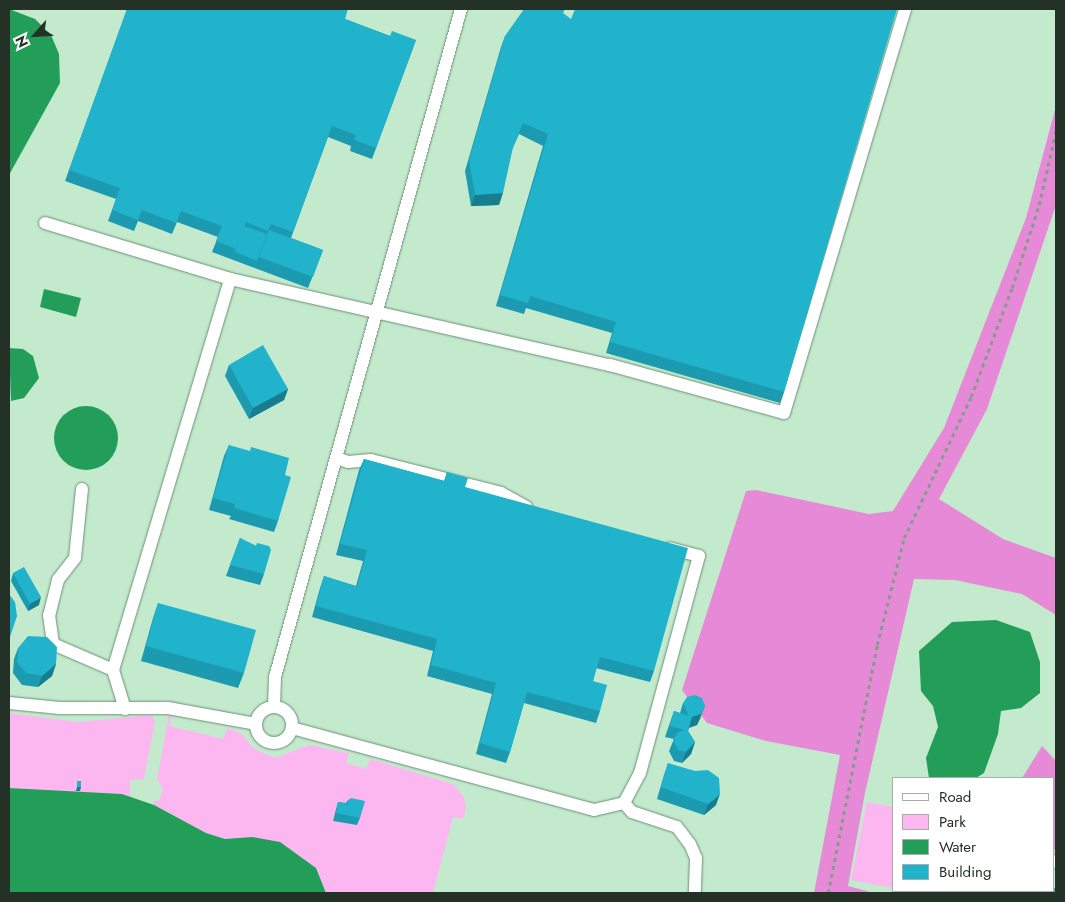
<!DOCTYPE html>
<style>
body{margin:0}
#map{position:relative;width:1065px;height:902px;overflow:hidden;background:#c4eace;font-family:Jost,sans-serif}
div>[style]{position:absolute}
.green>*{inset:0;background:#fdb7f0}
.forest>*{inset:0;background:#e68ad7}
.water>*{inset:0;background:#229e59}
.round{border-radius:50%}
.path>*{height:2.5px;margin-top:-1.25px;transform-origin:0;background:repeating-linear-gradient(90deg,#829e8a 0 4px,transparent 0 8px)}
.roads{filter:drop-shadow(0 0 1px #6c8f75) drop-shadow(0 0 1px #6c8f75)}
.minor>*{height:12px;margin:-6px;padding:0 6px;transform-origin:6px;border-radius:6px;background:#fff}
.minor>.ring{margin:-6px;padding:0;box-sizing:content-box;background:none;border:12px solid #fff;border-radius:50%}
.wall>*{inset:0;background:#1c9aaf}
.shaded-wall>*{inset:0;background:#177d8f}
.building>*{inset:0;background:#21b3cc}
span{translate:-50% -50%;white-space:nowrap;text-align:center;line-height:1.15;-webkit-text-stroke:4px #fff;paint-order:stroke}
.frame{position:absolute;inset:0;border:10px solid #233127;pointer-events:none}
.legend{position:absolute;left:892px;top:777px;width:162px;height:115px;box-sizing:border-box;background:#fff;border:1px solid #a7ada9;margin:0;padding:6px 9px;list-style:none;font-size:15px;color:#233127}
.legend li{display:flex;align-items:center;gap:10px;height:25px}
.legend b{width:25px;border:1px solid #a7ada9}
.north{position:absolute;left:10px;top:10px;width:50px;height:50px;-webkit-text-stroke:4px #fff;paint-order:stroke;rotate:244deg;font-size:14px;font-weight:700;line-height:20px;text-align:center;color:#233127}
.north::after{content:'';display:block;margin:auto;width:18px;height:22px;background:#233127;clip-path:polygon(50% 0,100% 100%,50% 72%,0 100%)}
</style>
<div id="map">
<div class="green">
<div style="clip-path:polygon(9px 713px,77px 722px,151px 715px,155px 721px,144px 779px,130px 780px,130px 797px,9px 788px)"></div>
<div style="clip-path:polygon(169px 715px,172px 715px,170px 725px,173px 727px,224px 739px,227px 728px,241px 733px,253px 748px,275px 758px,309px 745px,349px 753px,346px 763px,366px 769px,370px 759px,453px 784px,464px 797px,466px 807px,463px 819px,453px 817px,433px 893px,326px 893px,323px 885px,252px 837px,225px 839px,206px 833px,154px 805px,154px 801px,159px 801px,163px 789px,157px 779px)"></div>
<div style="clip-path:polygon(867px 802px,894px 807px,892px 888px,851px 880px)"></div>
</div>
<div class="forest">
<div style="clip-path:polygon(1056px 106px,1056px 205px,987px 409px,939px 499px,1003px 539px,1056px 558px,1056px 615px,1022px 594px,955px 580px,914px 579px,865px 793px,848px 886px,874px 893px,814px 893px,840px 755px,766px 741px,707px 723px,682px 690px,746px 491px,756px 490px,869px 514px,893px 511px,944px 428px,1026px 218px)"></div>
<div style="clip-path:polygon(1042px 746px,1056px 761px,1056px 849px,1054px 850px,1054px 778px,1022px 778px)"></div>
<div style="clip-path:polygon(932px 891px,979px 891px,981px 893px,925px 893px)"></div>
</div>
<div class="water">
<div style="clip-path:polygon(9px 9px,35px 19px,51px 35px,59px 54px,60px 83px,9px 175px)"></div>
<div style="clip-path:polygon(44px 289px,81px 298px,76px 317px,40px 307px)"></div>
<div style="clip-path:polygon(9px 348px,23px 349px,33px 356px,39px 378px,24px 398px,11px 401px)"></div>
<div class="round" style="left:54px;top:406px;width:64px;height:64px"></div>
<div style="clip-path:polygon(996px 620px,1030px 632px,1040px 662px,1040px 693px,1021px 708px,1001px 711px,998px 734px,984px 773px,976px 778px,929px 778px,926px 758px,938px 727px,933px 706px,921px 691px,919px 651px,952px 622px)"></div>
<div style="clip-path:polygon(9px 788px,122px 794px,154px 805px,206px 833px,225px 839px,252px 837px,280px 842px,316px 868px,326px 893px,9px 893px)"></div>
</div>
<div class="path">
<div style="left:828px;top:893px;width:253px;rotate:-78.8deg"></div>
<div style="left:877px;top:645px;width:110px;rotate:-75.8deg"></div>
<div style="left:904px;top:538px;width:156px;rotate:-64.6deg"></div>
<div style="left:971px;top:397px;width:116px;rotate:-69.4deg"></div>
<div style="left:1012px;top:288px;width:87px;rotate:-72deg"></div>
<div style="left:1039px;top:205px;width:77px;rotate:-77.2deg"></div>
</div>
<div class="roads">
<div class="minor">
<div style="left:45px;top:223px;width:193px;rotate:16.8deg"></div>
<div style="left:230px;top:279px;width:390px;rotate:12.8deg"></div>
<div style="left:610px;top:365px;width:180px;rotate:15.4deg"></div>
<div style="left:784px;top:413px;width:422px;rotate:-73.3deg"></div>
<div style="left:337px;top:458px;width:12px;rotate:20deg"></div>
<div style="left:348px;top:462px;width:23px;rotate:-5deg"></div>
<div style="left:371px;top:460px;width:134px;rotate:14.2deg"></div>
<div style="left:501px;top:493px;width:29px;rotate:29deg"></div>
<div style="left:82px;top:489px;width:69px;rotate:95.8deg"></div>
<div style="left:75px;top:558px;width:28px;rotate:128deg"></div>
<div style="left:58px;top:580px;width:36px;rotate:104deg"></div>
<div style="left:49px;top:615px;width:29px;rotate:82deg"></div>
<div style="left:53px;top:644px;width:65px;rotate:23.4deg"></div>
<div style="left:113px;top:670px;width:41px;rotate:72.9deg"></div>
<div style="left:113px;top:670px;width:408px;rotate:-73.3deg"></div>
<div style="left:9px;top:703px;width:51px;rotate:5.6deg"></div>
<div style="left:60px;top:708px;width:108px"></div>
<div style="left:168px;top:708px;width:89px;rotate:10.3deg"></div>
<div class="ring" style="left:256px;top:707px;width:24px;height:24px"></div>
<div style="left:274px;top:707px;width:30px;rotate:-88deg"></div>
<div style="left:275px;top:677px;width:693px;rotate:-74.44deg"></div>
<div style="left:292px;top:728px;width:313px;rotate:15.2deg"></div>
<div style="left:594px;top:810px;width:31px;rotate:-13deg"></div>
<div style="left:624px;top:803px;width:34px;rotate:-62deg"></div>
<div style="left:640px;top:773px;width:225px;rotate:-74.8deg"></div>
<div style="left:699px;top:556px;width:30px;rotate:-165deg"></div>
<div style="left:624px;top:803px;width:12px;rotate:48deg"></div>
<div style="left:632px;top:812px;width:47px;rotate:18.4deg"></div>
<div style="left:677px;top:827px;width:21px;rotate:53deg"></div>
<div style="left:690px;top:844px;width:15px;rotate:67deg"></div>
<div style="left:696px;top:858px;width:35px;rotate:92deg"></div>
<div style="left:1054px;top:862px;width:2px;rotate:-27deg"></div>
<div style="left:978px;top:893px;width:5px;rotate:-22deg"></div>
</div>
</div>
<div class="wall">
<div style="clip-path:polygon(127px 9px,345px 19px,390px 36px,416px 40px,372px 159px,350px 151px,351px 146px,328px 137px,291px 238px,323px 250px,308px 288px,212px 252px,218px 237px,177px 222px,172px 234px,138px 221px,134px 231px,108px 221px,116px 199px,65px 181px)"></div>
<div style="clip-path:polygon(563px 13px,784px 392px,780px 403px,606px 353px,612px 333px,526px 308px,524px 314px,496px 306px,543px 146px,519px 134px,512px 150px,499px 205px,471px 206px,465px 171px,501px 47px,505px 36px)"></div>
<div style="clip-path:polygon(229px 365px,288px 389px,284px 400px,249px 419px,225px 376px)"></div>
<div style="clip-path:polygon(229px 445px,285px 475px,278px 521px,274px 532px,229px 519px,231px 516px,209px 510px,224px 456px)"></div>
<div style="clip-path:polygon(364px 459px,444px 481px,447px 472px,465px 487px,654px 671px,650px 682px,596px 668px,593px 681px,600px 711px,596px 723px,524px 703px,510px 752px,506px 763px,476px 754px,492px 694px,427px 676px,433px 651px,312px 617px,320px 588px,324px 576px,356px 586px,363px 561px,336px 555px,359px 470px)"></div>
<div style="clip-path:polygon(240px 538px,256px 546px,264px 574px,260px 585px,226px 576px)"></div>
<div style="clip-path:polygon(13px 573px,39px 605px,28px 611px,11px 581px)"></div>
<div style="clip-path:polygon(158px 603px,244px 673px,238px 688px,141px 661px,153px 618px)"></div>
<div style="clip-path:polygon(18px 648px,56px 664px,52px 676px,38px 687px,22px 685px,13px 673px,14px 659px)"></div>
<div style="clip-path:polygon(683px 703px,701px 717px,697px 725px,689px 728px,688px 731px,695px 742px,691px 754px,682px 763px,674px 761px,669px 751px,674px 739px,665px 737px,674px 711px,680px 713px)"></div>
<div style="clip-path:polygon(668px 763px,716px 805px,704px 815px,657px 799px,664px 775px)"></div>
<div style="clip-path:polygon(347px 801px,360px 818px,357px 825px,333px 821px,336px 809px,338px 802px,346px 803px)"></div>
</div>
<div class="shaded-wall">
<div style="clip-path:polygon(503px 193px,499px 205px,471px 206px,475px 195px)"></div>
<div style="clip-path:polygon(288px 389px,284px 400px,249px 419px,253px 408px)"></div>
<div style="clip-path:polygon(41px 597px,39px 605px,28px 611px,30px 604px)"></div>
<div style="clip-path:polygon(56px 664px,52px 676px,38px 687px,42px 676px)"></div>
<div style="clip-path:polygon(705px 706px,697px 725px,688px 728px,692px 717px)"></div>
<div style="clip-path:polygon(695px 742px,691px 754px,682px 763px,686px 752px)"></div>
<div style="clip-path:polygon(77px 787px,81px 787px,80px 791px,76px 791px)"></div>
<div style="clip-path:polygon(720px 794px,716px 805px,704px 815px,708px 804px)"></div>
</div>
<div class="building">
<div style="clip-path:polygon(127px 9px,348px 9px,345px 19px,390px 36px,392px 31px,416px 40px,376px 148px,354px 140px,356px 135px,332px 126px,293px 232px,271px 224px,268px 231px,246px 222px,236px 249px,216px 241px,222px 226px,181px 211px,176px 223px,142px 210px,138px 220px,112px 210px,120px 188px,69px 170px)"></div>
<div style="clip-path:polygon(524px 9px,565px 9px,563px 13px,571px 19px,575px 9px,897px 9px,784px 392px,610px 342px,616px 322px,530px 296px,528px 303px,500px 295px,548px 134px,523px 123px,513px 147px,503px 193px,475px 195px,469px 160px,505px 36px)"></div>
<div style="clip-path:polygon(244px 226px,267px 234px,257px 261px,235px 252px)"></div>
<div style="clip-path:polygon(269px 230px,323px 250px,313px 277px,259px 257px)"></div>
<div style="clip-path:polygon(263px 345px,288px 389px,253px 408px,229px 365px)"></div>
<div style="clip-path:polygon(229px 445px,250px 451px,251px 447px,289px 458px,285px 475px,291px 477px,278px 521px,234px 508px,235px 504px,213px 498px)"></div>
<div style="clip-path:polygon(364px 459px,445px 481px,447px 472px,468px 478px,465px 487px,688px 548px,654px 671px,600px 657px,593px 681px,607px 685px,600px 711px,527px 692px,510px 752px,480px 743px,496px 683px,431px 665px,437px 639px,316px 606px,324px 576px,357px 587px,367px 550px,340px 544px)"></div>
<div style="clip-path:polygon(240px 538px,256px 546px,257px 543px,269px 546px,271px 550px,264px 574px,230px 565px)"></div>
<div style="clip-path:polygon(24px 567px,41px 597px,30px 604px,13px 573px)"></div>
<div style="clip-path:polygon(9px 594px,15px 602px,17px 616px,10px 637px,9px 638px)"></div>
<div style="clip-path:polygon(158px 603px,256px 630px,244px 673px,146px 646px)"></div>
<div style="clip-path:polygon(28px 636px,47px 637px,57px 647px,56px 664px,42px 676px,26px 673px,17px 662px,18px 648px)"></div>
<div style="clip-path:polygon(695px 695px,702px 698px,705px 706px,701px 714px,692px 717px,688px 731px,695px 742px,686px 752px,678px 750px,673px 740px,678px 732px,685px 730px,670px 726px,674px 711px,689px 716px,683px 703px,687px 697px)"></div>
<div style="clip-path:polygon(668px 763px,695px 771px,708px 770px,719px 778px,720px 794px,708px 804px,661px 787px)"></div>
<div style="clip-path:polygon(77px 781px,81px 781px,81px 787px,77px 787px)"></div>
<div style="clip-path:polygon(351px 798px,365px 801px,360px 818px,336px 813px,338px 802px,349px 804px,347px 801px)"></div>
<div style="clip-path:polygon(1054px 888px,1056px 888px,1056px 893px,1048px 893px,1048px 891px,1054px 891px)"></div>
</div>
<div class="frame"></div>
<ul class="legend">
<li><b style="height:6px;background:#fff"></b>Road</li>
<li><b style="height:14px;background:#fdb7f0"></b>Park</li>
<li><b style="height:14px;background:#229e59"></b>Water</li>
<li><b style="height:14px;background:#21b3cc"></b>Building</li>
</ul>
<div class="north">N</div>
</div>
